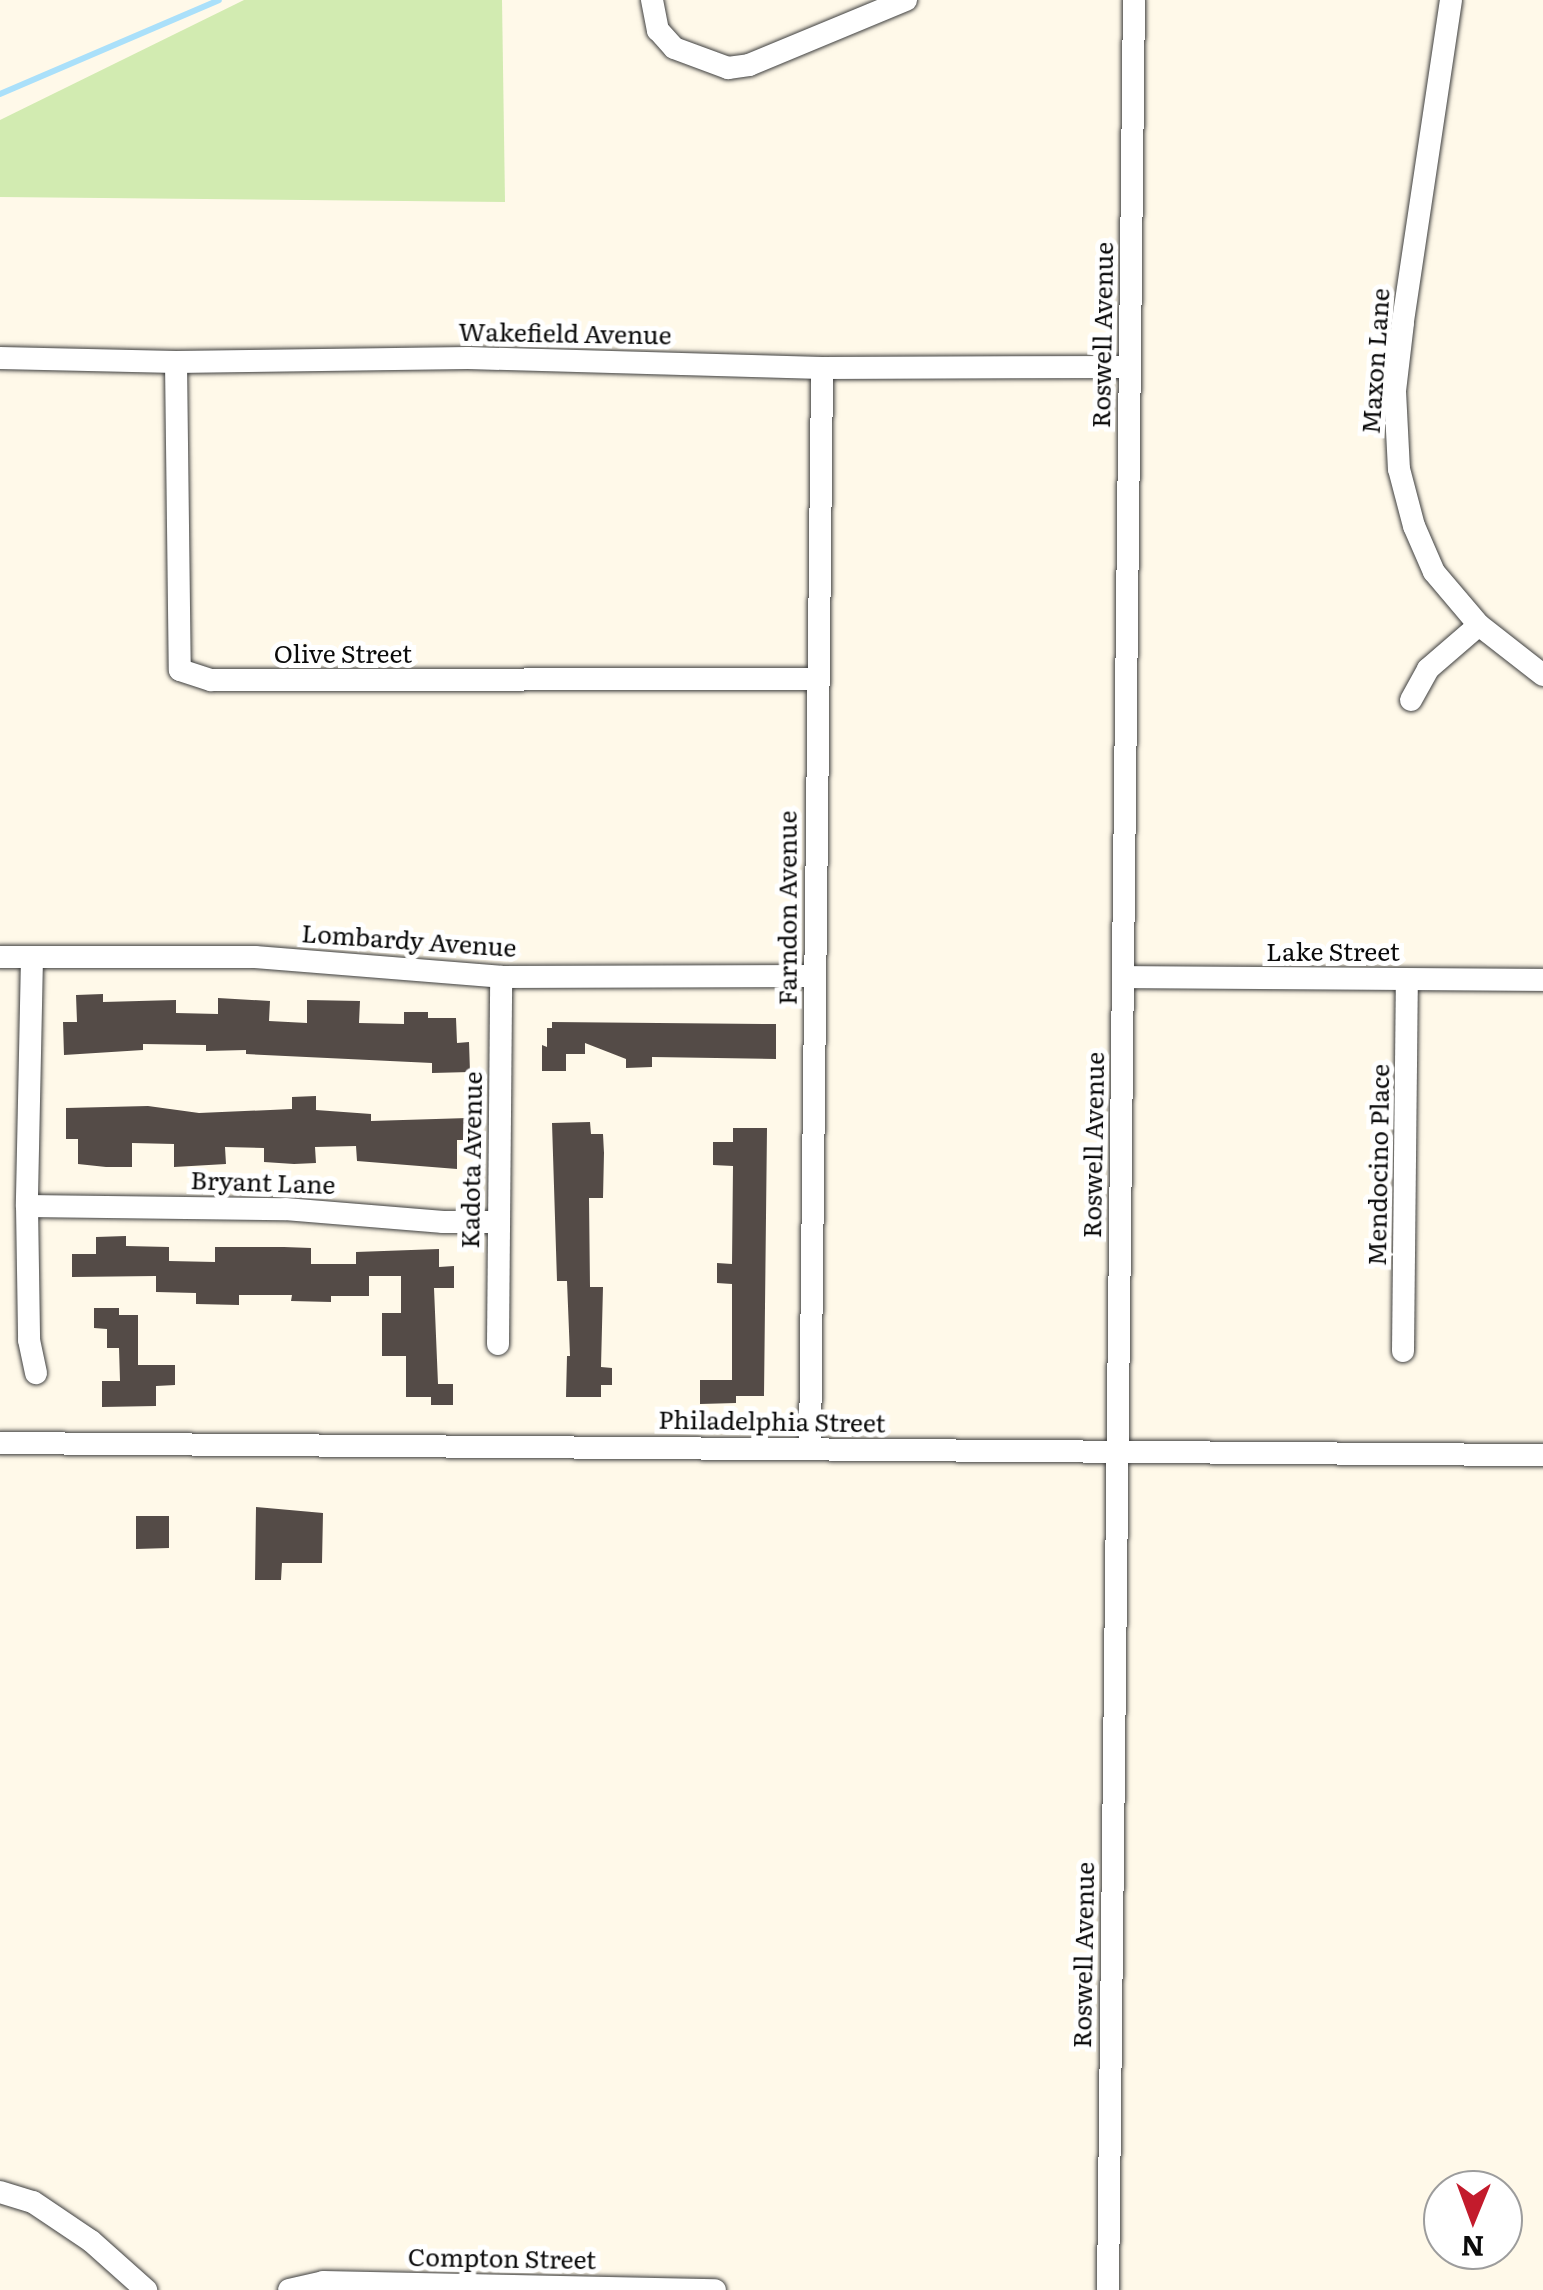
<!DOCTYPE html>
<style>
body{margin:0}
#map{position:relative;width:1543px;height:2290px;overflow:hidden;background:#fff9e9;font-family:Literata,serif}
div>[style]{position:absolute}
.green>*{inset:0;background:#d2ebb1}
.stream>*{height:6px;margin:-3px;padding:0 3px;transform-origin:3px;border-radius:3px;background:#aae0fa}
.building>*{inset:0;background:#544b47}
.roads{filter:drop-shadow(0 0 2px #3e3e3e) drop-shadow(0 0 2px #3e3e3e)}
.minor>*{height:22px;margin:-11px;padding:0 11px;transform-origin:11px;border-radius:11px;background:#fff}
span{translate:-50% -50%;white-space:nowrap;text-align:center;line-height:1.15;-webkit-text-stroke:10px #fff;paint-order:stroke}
.street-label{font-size:25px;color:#0b0b0b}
.north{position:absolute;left:1423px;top:2170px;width:100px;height:100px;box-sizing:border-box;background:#fff;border:2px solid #9d9d9d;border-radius:50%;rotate:181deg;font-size:28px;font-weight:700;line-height:40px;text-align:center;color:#0b0b0b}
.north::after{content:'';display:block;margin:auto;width:35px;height:45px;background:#c31b2c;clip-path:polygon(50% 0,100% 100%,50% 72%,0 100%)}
</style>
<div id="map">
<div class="green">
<div style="clip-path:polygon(244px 0,502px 0,505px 202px,0 197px,0 120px)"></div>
</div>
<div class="stream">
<div style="left:0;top:94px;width:238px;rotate:-23.2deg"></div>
</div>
<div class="building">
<div style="clip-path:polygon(103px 994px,103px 1002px,176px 1000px,176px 1013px,218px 1014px,218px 998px,270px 1001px,269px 1021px,307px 1023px,307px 1000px,360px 1001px,359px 1023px,404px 1024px,404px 1012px,428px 1012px,428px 1018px,456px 1018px,457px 1043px,469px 1042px,470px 1072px,432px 1073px,432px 1063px,246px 1054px,246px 1050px,206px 1051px,206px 1045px,143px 1044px,143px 1050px,64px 1055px,63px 1022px,77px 1022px,76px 995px)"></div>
<div style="clip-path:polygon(552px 1022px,776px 1024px,776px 1059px,652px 1057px,652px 1067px,626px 1068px,626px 1059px,585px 1043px,585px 1054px,566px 1054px,566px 1071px,542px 1071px,542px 1045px,547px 1047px,547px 1028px,552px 1028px)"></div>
<div style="clip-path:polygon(316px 1096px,316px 1110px,371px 1114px,371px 1121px,468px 1118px,468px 1140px,457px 1140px,457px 1169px,357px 1161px,356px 1146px,315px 1147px,316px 1163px,294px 1164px,264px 1162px,264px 1148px,225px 1147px,226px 1164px,174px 1167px,174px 1144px,132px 1143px,132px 1167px,106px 1167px,78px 1164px,78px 1139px,66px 1139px,66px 1108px,148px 1106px,199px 1113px,292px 1109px,292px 1097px)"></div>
<div style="clip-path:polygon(590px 1122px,591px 1134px,603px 1134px,604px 1153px,603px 1198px,589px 1198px,590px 1287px,603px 1287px,601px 1367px,612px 1368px,612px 1385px,601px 1385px,601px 1397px,566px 1397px,567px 1356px,570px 1356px,567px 1281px,557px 1281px,552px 1123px)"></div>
<div style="clip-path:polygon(733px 1128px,767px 1128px,764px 1396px,736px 1396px,736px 1403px,700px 1404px,700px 1380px,732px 1380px,732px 1284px,717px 1283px,717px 1263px,732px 1264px,733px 1166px,713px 1165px,713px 1142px,733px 1142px)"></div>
<div style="clip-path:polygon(126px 1236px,126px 1246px,169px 1247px,169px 1261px,215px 1262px,215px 1247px,284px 1247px,311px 1248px,311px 1264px,356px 1264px,356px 1252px,439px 1249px,439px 1267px,454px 1266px,454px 1288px,434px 1288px,438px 1384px,453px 1384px,453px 1405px,431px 1405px,431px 1397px,406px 1397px,406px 1356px,382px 1356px,382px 1313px,401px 1313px,401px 1276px,369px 1276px,369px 1296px,331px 1296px,331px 1302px,291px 1301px,292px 1295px,239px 1295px,239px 1305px,196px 1304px,196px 1293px,156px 1292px,156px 1276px,72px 1277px,72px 1254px,96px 1254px,96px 1237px)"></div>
<div style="clip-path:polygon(94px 1308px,119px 1308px,119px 1315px,138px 1315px,138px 1365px,175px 1365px,175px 1385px,156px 1386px,156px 1406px,102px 1407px,102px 1381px,120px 1381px,119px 1348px,107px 1348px,107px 1329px,94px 1328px)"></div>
<div style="clip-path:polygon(256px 1507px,323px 1513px,322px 1563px,282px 1563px,281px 1580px,255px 1580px)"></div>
<div style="clip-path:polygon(136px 1516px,169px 1516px,169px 1548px,136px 1549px)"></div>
</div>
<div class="roads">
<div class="minor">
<div style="left:652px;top:0;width:31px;rotate:79deg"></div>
<div style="left:658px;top:30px;width:24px;rotate:48deg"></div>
<div style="left:674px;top:48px;width:58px;rotate:20.3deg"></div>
<div style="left:728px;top:68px;width:21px;rotate:-8deg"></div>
<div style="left:749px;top:65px;width:170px;rotate:-22.5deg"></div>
<div style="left:1451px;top:0;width:327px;rotate:98.5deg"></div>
<div style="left:1403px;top:323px;width:68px;rotate:96.7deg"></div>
<div style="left:1395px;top:391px;width:78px;rotate:87.1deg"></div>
<div style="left:1399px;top:469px;width:59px;rotate:75.3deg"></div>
<div style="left:1414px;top:526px;width:50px;rotate:66.5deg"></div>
<div style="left:1434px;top:572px;width:70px;rotate:49.7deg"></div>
<div style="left:1479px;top:625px;width:81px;rotate:38deg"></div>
<div style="left:0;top:358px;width:176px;rotate:1.3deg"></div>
<div style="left:176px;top:362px;width:292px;rotate:-0.8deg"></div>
<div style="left:468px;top:358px;width:354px;rotate:1.6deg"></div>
<div style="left:822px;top:368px;width:307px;rotate:-0.2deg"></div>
<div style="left:176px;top:362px;width:308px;rotate:89.3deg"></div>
<div style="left:180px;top:670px;width:33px;rotate:18deg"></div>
<div style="left:211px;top:680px;width:605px;rotate:-0.09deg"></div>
<div style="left:1411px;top:700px;width:35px;rotate:-61deg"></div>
<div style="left:1428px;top:669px;width:67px;rotate:-40.8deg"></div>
<div style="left:0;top:957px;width:255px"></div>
<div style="left:255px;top:957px;width:247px;rotate:4.6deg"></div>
<div style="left:501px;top:977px;width:313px;rotate:-0.2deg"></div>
<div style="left:32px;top:958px;width:248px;rotate:91.2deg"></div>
<div style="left:27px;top:1206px;width:134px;rotate:89.1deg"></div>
<div style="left:29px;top:1340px;width:34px;rotate:78deg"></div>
<div style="left:1123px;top:977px;width:420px;rotate:0.4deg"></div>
<div style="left:27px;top:1206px;width:258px;rotate:0.7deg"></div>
<div style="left:285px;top:1209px;width:159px;rotate:4.7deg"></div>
<div style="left:443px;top:1222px;width:53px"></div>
<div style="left:498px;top:1344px;width:367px;rotate:-89.5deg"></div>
<div style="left:1403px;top:1351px;width:371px;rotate:-89.4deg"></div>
<div style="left:0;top:1443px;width:1543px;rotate:0.45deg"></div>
<div style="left:810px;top:1449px;width:1081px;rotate:-89.36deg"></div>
<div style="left:0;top:2192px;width:34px;rotate:17deg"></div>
<div style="left:33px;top:2202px;width:70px;rotate:33.9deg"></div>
<div style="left:91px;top:2241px;width:74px;rotate:41.7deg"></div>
<div style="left:289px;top:2290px;width:35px;rotate:-13deg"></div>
<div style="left:323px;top:2282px;width:392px;rotate:1.2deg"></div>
<div style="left:1108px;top:2290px;width:2290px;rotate:-89.35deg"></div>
</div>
</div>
<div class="street-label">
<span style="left:565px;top:333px;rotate:1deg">Wakefield Avenue</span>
<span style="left:1102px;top:335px;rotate:-89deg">Roswell Avenue</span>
<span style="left:1375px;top:361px;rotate:-86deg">Maxon Lane</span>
<span style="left:343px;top:653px">Olive Street</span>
<span style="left:787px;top:908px;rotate:-90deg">Farndon Avenue</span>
<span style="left:409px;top:940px;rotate:4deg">Lombardy Avenue</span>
<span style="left:1333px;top:951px">Lake Street</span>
<span style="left:1093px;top:1145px;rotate:-89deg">Roswell Avenue</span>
<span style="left:471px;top:1160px;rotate:-89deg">Kadota Avenue</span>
<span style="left:1378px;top:1165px;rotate:-89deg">Mendocino Place</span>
<span style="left:263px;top:1182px;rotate:2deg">Bryant Lane</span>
<span style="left:772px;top:1421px;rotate:1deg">Philadelphia Street</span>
<span style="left:1083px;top:1955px;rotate:-89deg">Roswell Avenue</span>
<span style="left:502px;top:2258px;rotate:1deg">Compton Street</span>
</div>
<div class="north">N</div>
</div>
